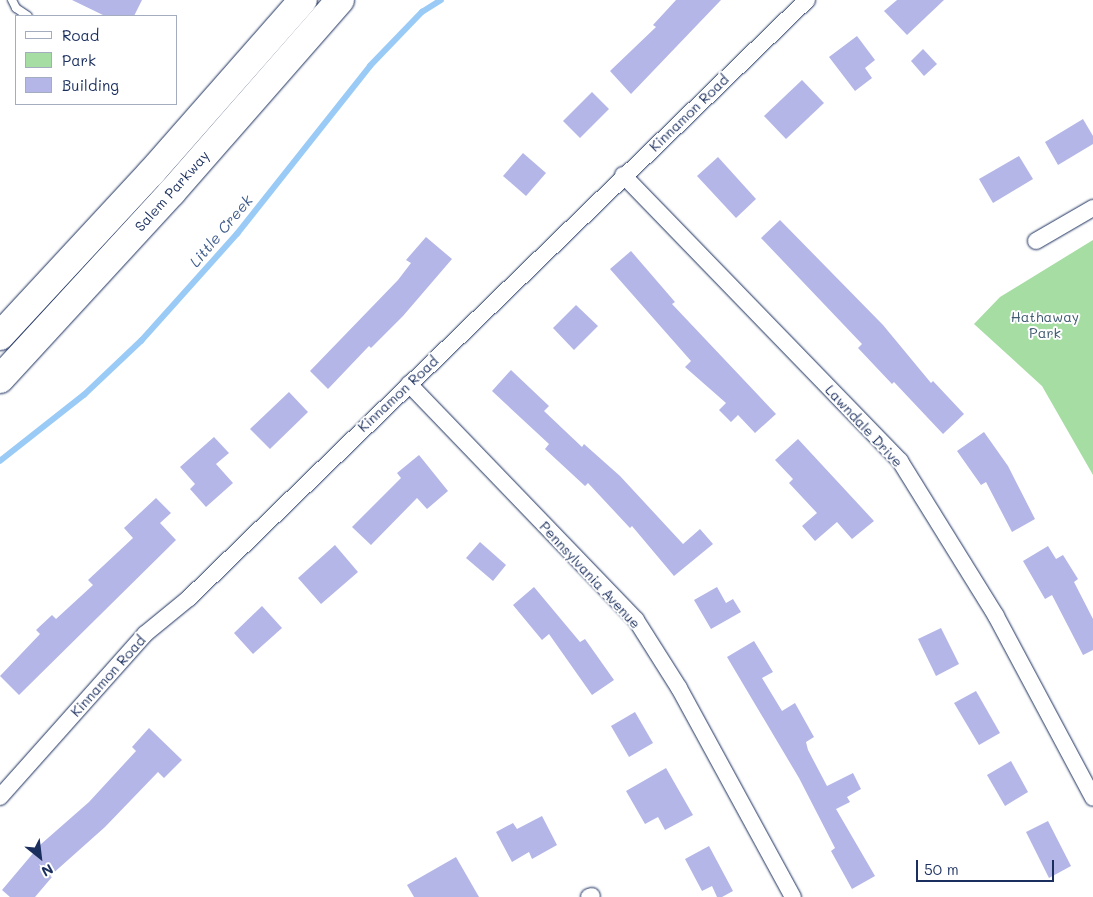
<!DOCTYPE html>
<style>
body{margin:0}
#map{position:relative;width:1093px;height:897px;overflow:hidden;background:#fff;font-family:Mali,sans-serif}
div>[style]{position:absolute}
.green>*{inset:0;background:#a5dda2}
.stream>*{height:5.5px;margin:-2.75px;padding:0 2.75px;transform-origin:2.75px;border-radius:2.75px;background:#9acbf6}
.building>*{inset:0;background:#b3b6e7}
.roads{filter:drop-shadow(0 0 1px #1b2f5e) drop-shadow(0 0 1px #1b2f5e)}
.lane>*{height:8px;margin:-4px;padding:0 4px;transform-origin:4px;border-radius:4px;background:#fff}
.street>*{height:16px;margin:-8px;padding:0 8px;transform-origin:8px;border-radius:8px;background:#fff}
.highway>*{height:28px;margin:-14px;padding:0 14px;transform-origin:14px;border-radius:14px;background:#fff}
span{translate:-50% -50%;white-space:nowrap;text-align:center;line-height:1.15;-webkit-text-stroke:4px #fff;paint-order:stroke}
.street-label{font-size:14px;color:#1b2f5e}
.park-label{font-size:14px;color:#3e5a6f}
.water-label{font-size:15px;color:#415e8c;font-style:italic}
.legend{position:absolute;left:15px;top:15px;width:162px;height:90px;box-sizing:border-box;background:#fff;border:1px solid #a4acbf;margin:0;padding:6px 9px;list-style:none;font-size:15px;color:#1b2f5e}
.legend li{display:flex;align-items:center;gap:10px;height:25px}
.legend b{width:25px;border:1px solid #a4acbf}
.north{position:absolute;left:15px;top:832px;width:50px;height:50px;-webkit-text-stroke:4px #fff;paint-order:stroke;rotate:151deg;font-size:14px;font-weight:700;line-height:20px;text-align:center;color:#1b2f5e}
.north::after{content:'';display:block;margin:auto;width:18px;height:22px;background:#1b2f5e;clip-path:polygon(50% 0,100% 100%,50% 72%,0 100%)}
.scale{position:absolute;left:916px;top:860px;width:138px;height:22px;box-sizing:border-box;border:2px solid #1b2f5e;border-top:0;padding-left:6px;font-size:15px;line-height:18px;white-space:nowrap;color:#1b2f5e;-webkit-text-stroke:4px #fff;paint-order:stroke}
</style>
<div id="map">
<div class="green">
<div style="clip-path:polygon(1093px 240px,1093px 475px,1042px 386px,974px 324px,1000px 297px)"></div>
</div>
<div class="stream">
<div style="left:0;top:461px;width:107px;rotate:-38.2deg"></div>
<div style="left:84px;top:395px;width:79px;rotate:-43.5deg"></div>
<div style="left:141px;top:341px;width:144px;rotate:-48.1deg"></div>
<div style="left:237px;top:234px;width:214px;rotate:-51.6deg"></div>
<div style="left:370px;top:66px;width:75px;rotate:-46.1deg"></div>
<div style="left:422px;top:12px;width:22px;rotate:-32deg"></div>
</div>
<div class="building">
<div style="clip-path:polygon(72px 0,142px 0,134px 16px,105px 16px)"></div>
<div style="clip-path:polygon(676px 0,721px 0,631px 94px,610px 71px,656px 27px,653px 25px)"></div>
<div style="clip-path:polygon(897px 0,944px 0,907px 35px,884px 11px)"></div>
<div style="clip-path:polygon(857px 36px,875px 60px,865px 68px,872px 78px,855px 91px,829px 57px)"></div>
<div style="clip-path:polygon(923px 49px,937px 64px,924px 76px,911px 61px)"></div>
<div style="clip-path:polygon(802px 80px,824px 103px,786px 139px,764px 116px)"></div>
<div style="clip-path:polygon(592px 92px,609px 109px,580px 138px,563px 121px)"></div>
<div style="clip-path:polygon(1083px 119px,1093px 136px,1093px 144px,1058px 165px,1045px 142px)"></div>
<div style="clip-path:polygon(523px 153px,546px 173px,526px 196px,503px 176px)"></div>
<div style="clip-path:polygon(1019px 156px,1033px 179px,993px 203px,979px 179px)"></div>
<div style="clip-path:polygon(718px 157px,756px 199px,736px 218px,697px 176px)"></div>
<div style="clip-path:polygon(780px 220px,883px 325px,931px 383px,933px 381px,964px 414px,943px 434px,894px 382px,892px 384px,858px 348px,862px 344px,761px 238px)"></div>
<div style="clip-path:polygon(426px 237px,452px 259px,403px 316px,371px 348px,369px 346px,328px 389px,310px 371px,398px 280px,411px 263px,406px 260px)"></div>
<div style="clip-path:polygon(631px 251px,675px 302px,672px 304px,776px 414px,755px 433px,738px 415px,731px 422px,719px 410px,726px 403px,685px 367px,691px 361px,610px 269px)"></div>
<div style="clip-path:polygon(576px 305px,598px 326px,574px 350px,553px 328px)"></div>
<div style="clip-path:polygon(511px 370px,549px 406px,544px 411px,582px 447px,584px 444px,620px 476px,683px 544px,700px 529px,713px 544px,674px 576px,632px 526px,630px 528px,588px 483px,585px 486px,545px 449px,549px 444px,492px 391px)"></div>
<div style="clip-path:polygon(289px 392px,308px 412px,270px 449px,250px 429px)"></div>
<div style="clip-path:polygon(984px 432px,1008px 466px,1035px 519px,1012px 532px,986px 482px,981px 485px,957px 451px)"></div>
<div style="clip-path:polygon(214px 437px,229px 453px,216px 464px,233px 483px,206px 507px,190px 489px,195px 484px,180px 467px)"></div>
<div style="clip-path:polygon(798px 439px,874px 521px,852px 539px,837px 522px,815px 541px,802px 526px,817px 513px,789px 483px,793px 479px,775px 460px)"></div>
<div style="clip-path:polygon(419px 455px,448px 491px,427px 509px,417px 498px,371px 545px,352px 527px,401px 478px,397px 473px)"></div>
<div style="clip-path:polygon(156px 498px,171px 513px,160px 523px,176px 540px,19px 695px,0 676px,40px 634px,36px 630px,52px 615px,56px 619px,93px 585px,88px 580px,133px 538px,124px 528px)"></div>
<div style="clip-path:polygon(480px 542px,506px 565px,493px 581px,466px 558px)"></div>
<div style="clip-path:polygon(335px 545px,358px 572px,321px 604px,298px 578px)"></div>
<div style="clip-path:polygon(1048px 546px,1056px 559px,1063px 555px,1078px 579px,1074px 582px,1093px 619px,1093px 650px,1083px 655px,1052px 595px,1045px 599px,1023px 561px)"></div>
<div style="clip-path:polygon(534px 587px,580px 642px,585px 639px,614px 680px,592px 695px,549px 634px,542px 640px,513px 605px)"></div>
<div style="clip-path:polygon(717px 587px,726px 603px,733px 599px,741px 612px,711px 629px,694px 600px)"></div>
<div style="clip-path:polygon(262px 606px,282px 628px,253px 654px,234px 633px)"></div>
<div style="clip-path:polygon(941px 628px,959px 664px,936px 676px,918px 639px)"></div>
<div style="clip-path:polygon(754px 641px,773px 672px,762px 678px,782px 711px,795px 703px,814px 737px,806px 742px,808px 750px,827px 786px,853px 773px,861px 789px,847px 797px,850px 802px,836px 809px,875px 876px,852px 889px,831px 851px,835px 848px,799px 778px,727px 657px)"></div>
<div style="clip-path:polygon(976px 691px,1000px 733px,979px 745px,954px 703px)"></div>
<div style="clip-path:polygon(635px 712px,653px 743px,629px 757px,611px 726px)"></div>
<div style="clip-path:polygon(149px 728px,182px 760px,164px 778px,158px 772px,105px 827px,50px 876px,52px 877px,35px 897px,10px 897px,2px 890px,40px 845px,89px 802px,136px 751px,132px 747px)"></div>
<div style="clip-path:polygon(1011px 761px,1028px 792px,1005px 806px,987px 775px)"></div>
<div style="clip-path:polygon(666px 768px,693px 815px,665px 830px,658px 817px,645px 824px,626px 791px)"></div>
<div style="clip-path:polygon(542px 816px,557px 845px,532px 859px,529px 852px,512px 862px,496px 832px,513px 823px,517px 829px)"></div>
<div style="clip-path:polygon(1048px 821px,1071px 866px,1049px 878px,1026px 832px)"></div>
<div style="clip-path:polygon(709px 846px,733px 891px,722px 897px,717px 897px,712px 886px,702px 891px,685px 859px)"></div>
<div style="clip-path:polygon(456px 857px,479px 897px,414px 897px,407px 885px)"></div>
</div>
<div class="roads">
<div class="lane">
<div style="left:12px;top:0;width:9px;rotate:63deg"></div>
<div style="left:16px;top:8px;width:14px;rotate:34deg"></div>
</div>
<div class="street">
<div style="left:623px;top:175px;width:398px;rotate:45.9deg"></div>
<div style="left:900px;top:461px;width:182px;rotate:58.2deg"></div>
<div style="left:996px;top:616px;width:206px;rotate:61.9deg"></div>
<div style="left:1036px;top:241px;width:66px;rotate:-30.1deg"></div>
<div style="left:409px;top:384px;width:327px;rotate:46.1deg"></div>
<div style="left:636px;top:620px;width:80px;rotate:57.7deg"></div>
<div style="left:679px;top:688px;width:238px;rotate:61.4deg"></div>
<div style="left:0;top:797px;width:218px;rotate:-48.3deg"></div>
<div style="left:145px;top:634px;width:57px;rotate:-39.3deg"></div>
<div style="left:189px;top:598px;width:860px;rotate:-44.06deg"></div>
<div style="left:589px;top:897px;width:3px;rotate:-18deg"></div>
</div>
<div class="highway">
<div style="left:0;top:336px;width:222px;rotate:-47.2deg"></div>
<div style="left:151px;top:173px;width:230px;rotate:-48.7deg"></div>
<div style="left:0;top:379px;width:254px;rotate:-47.4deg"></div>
<div style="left:172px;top:192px;width:255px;rotate:-48.8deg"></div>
</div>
</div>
<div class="street-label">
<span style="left:689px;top:113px;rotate:-44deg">Kinnamon Road</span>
<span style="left:172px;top:191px;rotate:-48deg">Salem Parkway</span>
<span style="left:398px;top:394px;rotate:-43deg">Kinnamon Road</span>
<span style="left:864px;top:426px;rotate:47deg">Lawndale Drive</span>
<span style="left:590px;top:575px;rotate:47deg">Pennsylvania Avenue</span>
<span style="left:108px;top:676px;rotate:-48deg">Kinnamon Road</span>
</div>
<div class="park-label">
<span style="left:1045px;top:325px">Hathaway<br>Park</span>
</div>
<div class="water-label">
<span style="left:221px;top:231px;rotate:-50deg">Little Creek</span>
</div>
<ul class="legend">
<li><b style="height:6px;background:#fff"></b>Road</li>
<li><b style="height:14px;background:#a5dda2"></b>Park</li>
<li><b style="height:14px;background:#b3b6e7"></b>Building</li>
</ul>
<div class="north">N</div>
<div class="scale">50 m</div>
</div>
